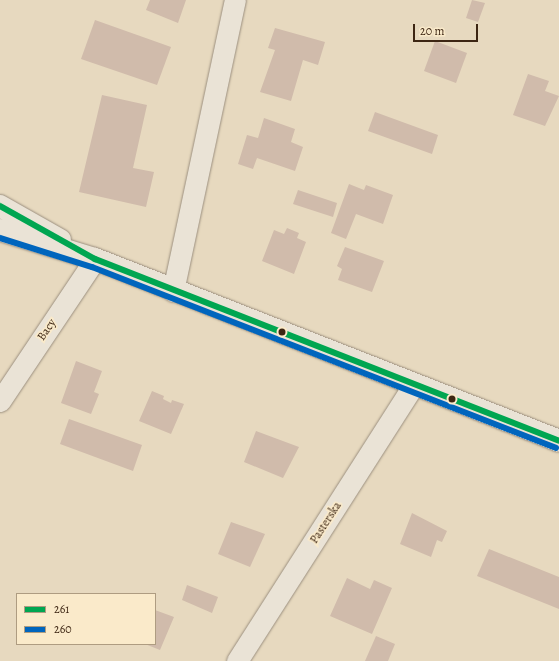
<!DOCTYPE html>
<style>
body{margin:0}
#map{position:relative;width:559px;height:661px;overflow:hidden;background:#e7d9bf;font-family:Alegreya,serif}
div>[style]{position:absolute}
.building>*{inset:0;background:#d0bbab}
.roads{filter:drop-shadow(0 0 1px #9b8f7f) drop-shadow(0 0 1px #9b8f7f)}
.minor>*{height:21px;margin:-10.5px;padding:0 10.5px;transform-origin:10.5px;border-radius:10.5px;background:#eae3d6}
.secondary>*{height:22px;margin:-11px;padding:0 11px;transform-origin:11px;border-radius:11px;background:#eae3d6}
.bus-1>*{height:6px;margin:-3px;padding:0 3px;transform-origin:3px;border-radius:3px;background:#00a651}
.bus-2>*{height:6px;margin:-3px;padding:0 3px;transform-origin:3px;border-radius:3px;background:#0065bd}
.dots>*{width:11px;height:11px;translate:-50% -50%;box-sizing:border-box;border:2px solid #faeaca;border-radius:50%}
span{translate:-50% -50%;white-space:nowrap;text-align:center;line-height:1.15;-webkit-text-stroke:3.5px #faeaca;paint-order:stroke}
.street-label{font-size:12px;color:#3d2613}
.legend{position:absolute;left:16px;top:593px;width:140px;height:52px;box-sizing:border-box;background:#faeaca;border:1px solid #ae9c81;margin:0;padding:5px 7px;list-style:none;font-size:12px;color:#3d2613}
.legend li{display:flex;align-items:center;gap:8px;height:20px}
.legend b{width:20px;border:1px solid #ae9c81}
.scale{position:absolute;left:413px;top:24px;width:65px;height:18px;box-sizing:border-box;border:2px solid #3d2613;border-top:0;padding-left:5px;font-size:12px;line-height:14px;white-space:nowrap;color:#3d2613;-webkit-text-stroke:3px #faeaca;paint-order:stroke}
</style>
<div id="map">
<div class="building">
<div style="clip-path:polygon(150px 0,186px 0,178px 23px,146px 10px)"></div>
<div style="clip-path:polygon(472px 0,485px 3px,478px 22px,466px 18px)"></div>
<div style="clip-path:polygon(95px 20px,171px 47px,157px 85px,81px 59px)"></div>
<div style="clip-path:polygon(275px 28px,325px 42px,318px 65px,303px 60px,291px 101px,260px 92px,275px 50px,268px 48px)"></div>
<div style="clip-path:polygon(435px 41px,467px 53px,456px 83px,424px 71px)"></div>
<div style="clip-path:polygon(528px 74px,549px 81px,545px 91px,559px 96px,545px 126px,513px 115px)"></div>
<div style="clip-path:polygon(102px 95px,147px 105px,133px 168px,154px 172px,146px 207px,79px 192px)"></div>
<div style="clip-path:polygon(375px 112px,438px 135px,432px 154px,368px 131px)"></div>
<div style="clip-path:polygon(264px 118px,295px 129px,291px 142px,303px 147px,295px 171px,257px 158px,253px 169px,238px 164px,247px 135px,258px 138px)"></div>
<div style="clip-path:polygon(349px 184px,364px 190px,366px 185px,393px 195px,383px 224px,356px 214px,346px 239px,331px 233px)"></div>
<div style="clip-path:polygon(298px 190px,337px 203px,333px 217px,293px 204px)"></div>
<div style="clip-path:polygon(287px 228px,299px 233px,297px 238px,306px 242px,294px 274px,262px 261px,274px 230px,284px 234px)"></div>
<div style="clip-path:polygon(345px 247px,384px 261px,372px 292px,338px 280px,342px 269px,337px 266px)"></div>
<div style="clip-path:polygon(76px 361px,102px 371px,94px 392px,99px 394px,91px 414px,61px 403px)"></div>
<div style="clip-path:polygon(152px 391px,164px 396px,163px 399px,171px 403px,172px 400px,184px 404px,171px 434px,139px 421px)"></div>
<div style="clip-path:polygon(69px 419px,142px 445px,133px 471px,60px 444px)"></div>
<div style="clip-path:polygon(256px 431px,299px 447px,283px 478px,244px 462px)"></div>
<div style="clip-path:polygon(412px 513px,447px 531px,442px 542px,437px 540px,431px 557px,400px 544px)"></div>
<div style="clip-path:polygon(231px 522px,265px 534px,250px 567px,218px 554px)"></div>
<div style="clip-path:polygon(489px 549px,559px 577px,559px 609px,477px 576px)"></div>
<div style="clip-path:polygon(347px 578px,370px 589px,374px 580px,392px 588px,372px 634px,330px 616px)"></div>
<div style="clip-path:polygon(187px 585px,218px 597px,212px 613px,182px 600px)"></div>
<div style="clip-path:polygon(155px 610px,174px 617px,160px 650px,145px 644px,155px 644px)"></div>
<div style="clip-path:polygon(376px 636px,395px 644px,388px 661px,365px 661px)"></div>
</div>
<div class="roads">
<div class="minor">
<div style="left:173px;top:291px;width:298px;rotate:-78deg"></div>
<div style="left:0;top:401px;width:171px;rotate:-56.2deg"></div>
<div style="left:237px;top:661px;width:329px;rotate:-57.4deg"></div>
</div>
<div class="secondary">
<div style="left:0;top:206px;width:69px;rotate:29.5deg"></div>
<div style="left:0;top:230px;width:99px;rotate:17deg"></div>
<div style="left:95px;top:259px;width:498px;rotate:21.4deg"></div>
</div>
</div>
<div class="bus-1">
<div style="left:0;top:206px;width:109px;rotate:29.2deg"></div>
<div style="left:95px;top:259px;width:498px;rotate:21.4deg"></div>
</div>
<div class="bus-2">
<div style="left:0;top:238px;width:96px;rotate:17.5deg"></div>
<div style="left:92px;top:267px;width:498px;rotate:21.3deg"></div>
</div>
<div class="dots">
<div style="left:282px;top:332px;background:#3d2613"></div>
<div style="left:452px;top:399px;background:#3d2613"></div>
</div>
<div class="street-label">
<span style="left:47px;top:330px;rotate:-56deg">Bacy</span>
<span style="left:326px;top:523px;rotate:-57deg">Pasterska</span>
</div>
<ul class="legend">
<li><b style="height:5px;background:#00a651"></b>261</li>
<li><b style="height:5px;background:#0065bd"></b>260</li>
</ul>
<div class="scale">20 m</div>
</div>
